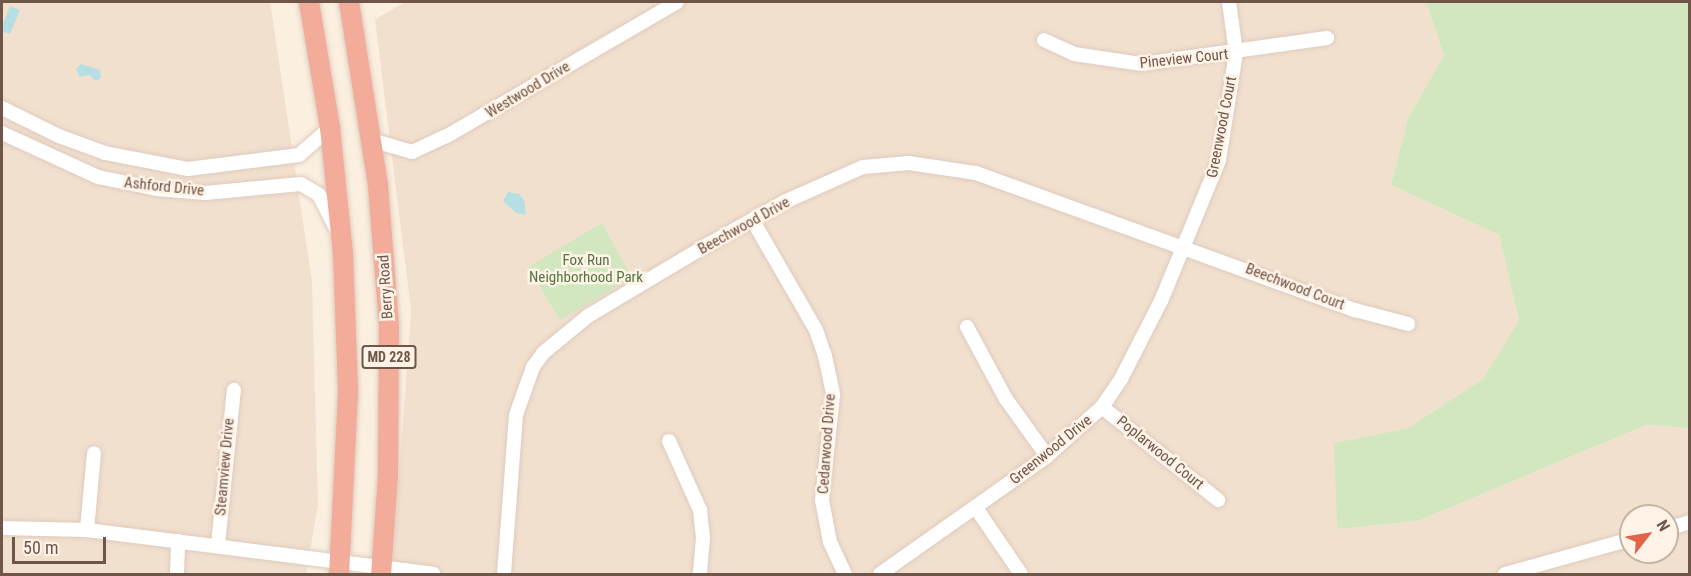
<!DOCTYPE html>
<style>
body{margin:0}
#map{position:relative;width:1691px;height:576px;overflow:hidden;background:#fbefe0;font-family:"Roboto Condensed",sans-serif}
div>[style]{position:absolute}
.residential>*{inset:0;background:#f2e0cf}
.green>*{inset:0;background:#d2e7c0}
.water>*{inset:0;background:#b6dfe3}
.roads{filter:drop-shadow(0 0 2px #decbbd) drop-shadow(0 0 2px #decbbd)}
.minor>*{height:14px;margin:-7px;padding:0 7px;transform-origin:7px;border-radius:7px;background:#fff}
.highway>*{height:20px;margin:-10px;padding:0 10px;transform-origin:10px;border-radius:10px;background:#f3ac9a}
span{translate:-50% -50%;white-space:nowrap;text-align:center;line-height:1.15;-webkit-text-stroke:5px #fef3e6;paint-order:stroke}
.shield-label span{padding:2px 4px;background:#fef3e6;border:2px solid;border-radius:4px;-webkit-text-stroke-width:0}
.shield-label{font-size:14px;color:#705549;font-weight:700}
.street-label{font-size:15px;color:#705549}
.park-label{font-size:15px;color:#547642}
.frame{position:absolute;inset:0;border:3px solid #705549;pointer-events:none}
.north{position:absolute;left:1619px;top:504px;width:60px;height:60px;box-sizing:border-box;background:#fef3e6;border:2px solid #c5b4a7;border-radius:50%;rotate:59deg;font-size:16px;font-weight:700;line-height:24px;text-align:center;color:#705549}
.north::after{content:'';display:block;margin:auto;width:21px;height:27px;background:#e0634a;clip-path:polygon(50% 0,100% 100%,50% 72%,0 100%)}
.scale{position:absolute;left:12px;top:537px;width:94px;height:27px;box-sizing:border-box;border:3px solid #705549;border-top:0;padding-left:8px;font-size:18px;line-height:21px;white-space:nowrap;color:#705549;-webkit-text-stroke:4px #fef3e6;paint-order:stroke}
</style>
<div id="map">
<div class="residential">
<div style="clip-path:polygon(2px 2px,270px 2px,312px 282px,318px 505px,306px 574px,2px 574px)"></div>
<div style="clip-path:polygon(evenodd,406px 2px,1426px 2px,1444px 55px,1408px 118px,1391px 185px,1499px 235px,1519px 320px,1483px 379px,1408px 428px,1335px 443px,1337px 529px,1418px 521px,1646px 425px,1689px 428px,1689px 574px,392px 574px,411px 311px,375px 19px,406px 2px,1631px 516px,1667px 516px,1667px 552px,1631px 552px,1631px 516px)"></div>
</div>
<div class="green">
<div style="clip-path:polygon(1426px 2px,1689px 2px,1689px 428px,1646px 425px,1418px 521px,1337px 529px,1334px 443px,1408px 428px,1483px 379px,1519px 320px,1499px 235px,1391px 185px,1408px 118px,1444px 55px)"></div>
<div style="clip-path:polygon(602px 223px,632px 278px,560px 320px,528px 267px)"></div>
</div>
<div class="water">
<div style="clip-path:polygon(10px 6px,20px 10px,10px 34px,2px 31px,2px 26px)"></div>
<div style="clip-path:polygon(81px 64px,100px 70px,101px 78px,95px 81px,90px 75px,80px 77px,76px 69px)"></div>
<div style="clip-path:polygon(508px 192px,519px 194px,524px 200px,526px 215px,516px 213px,503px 201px)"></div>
</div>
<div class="roads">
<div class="minor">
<div style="left:1044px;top:40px;width:33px;rotate:25deg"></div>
<div style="left:1074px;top:54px;width:69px;rotate:8.4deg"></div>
<div style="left:1142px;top:64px;width:187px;rotate:-8deg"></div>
<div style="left:2px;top:108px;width:64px;rotate:26.2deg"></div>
<div style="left:59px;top:136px;width:49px;rotate:20.3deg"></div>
<div style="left:105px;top:153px;width:85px;rotate:10.9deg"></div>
<div style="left:188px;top:169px;width:112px;rotate:-7.2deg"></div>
<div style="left:299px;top:155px;width:41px;rotate:-41.1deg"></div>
<div style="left:2px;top:133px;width:106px;rotate:24.6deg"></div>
<div style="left:98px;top:177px;width:60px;rotate:11.5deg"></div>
<div style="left:157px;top:189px;width:48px;rotate:4.8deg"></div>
<div style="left:205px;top:193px;width:96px;rotate:-5.4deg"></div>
<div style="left:301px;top:184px;width:21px;rotate:31deg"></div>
<div style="left:319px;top:195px;width:39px;rotate:63deg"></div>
<div style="left:371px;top:140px;width:43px;rotate:16.3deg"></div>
<div style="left:412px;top:152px;width:38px;rotate:-25deg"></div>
<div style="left:447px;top:136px;width:266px;rotate:-30.2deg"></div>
<div style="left:753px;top:221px;width:126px;rotate:60deg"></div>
<div style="left:816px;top:330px;width:28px;rotate:71deg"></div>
<div style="left:825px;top:356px;width:40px;rotate:78deg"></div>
<div style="left:833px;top:395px;width:106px;rotate:96deg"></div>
<div style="left:822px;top:500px;width:43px;rotate:79.2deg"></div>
<div style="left:830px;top:542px;width:35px;rotate:65deg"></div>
<div style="left:967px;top:327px;width:82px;rotate:61.6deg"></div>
<div style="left:1006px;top:399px;width:70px;rotate:54.3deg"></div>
<div style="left:1102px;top:407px;width:149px;rotate:38.7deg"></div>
<div style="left:669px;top:441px;width:76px;rotate:65.8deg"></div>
<div style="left:700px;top:510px;width:28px;rotate:84deg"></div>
<div style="left:703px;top:538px;width:36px;rotate:95deg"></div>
<div style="left:976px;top:508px;width:80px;rotate:55.7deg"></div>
<div style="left:2px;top:528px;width:85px;rotate:1.3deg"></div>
<div style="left:87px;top:530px;width:349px;rotate:7.2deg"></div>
<div style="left:1667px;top:529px;width:24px;rotate:-17deg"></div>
<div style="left:87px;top:530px;width:77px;rotate:-84.8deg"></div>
<div style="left:218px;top:544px;width:155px;rotate:-84.1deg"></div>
<div style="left:177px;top:574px;width:33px;rotate:-88deg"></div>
<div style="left:504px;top:574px;width:159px;rotate:-85.7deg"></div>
<div style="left:516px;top:415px;width:51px;rotate:-70.5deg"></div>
<div style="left:533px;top:367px;width:17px;rotate:-54deg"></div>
<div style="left:543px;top:353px;width:58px;rotate:-39.4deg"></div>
<div style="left:588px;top:316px;width:141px;rotate:-30.8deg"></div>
<div style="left:709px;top:244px;width:86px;rotate:-29.2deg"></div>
<div style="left:784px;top:202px;width:86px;rotate:-23.9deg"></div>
<div style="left:863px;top:167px;width:46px;rotate:-5deg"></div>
<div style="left:909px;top:163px;width:68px;rotate:8.5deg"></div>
<div style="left:976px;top:173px;width:403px;rotate:19.9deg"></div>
<div style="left:1355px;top:310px;width:55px;rotate:14.8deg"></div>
<div style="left:880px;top:574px;width:204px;rotate:-35.2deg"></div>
<div style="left:1047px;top:456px;width:74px;rotate:-41.7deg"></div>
<div style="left:1102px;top:407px;width:34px;rotate:-56deg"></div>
<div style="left:1121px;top:379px;width:88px;rotate:-62.9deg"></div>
<div style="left:1161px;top:301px;width:152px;rotate:-67.6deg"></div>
<div style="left:1219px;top:160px;width:108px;rotate:-81deg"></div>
<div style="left:1236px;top:53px;width:51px;rotate:-97.8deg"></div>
<div style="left:1505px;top:574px;width:131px;rotate:-15.5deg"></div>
</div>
<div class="highway">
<div style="left:309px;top:2px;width:128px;rotate:80.5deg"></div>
<div style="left:330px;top:128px;width:127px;rotate:84.1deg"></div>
<div style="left:343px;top:254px;width:138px;rotate:87.9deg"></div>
<div style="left:348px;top:392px;width:182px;rotate:92.8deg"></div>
<div style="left:349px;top:2px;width:186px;rotate:81deg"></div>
<div style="left:378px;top:186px;width:140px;rotate:85.5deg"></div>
<div style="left:389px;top:326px;width:149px;rotate:90.4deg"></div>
<div style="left:388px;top:475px;width:99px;rotate:94deg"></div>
</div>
</div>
<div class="shield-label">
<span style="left:389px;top:357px">MD 228</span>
</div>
<div class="street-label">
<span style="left:1184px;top:59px;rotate:-6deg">Pineview Court</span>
<span style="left:528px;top:90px;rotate:-31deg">Westwood Drive</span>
<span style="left:1222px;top:127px;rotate:-79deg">Greenwood Court</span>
<span style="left:164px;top:187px;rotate:6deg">Ashford Drive</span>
<span style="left:744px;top:226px;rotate:-29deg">Beechwood Drive</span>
<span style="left:386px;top:287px;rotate:-94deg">Berry Road</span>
<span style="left:1295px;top:287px;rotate:21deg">Beechwood Court</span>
<span style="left:827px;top:444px;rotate:-86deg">Cedarwood Drive</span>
<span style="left:1051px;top:450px;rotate:-39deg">Greenwood Drive</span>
<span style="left:1160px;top:453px;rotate:39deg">Poplarwood Court</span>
<span style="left:225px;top:467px;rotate:-85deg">Steamview Drive</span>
</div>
<div class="park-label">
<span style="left:586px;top:269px">Fox Run<br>Neighborhood Park</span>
</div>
<div class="frame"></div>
<div class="north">N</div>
<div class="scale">50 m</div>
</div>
